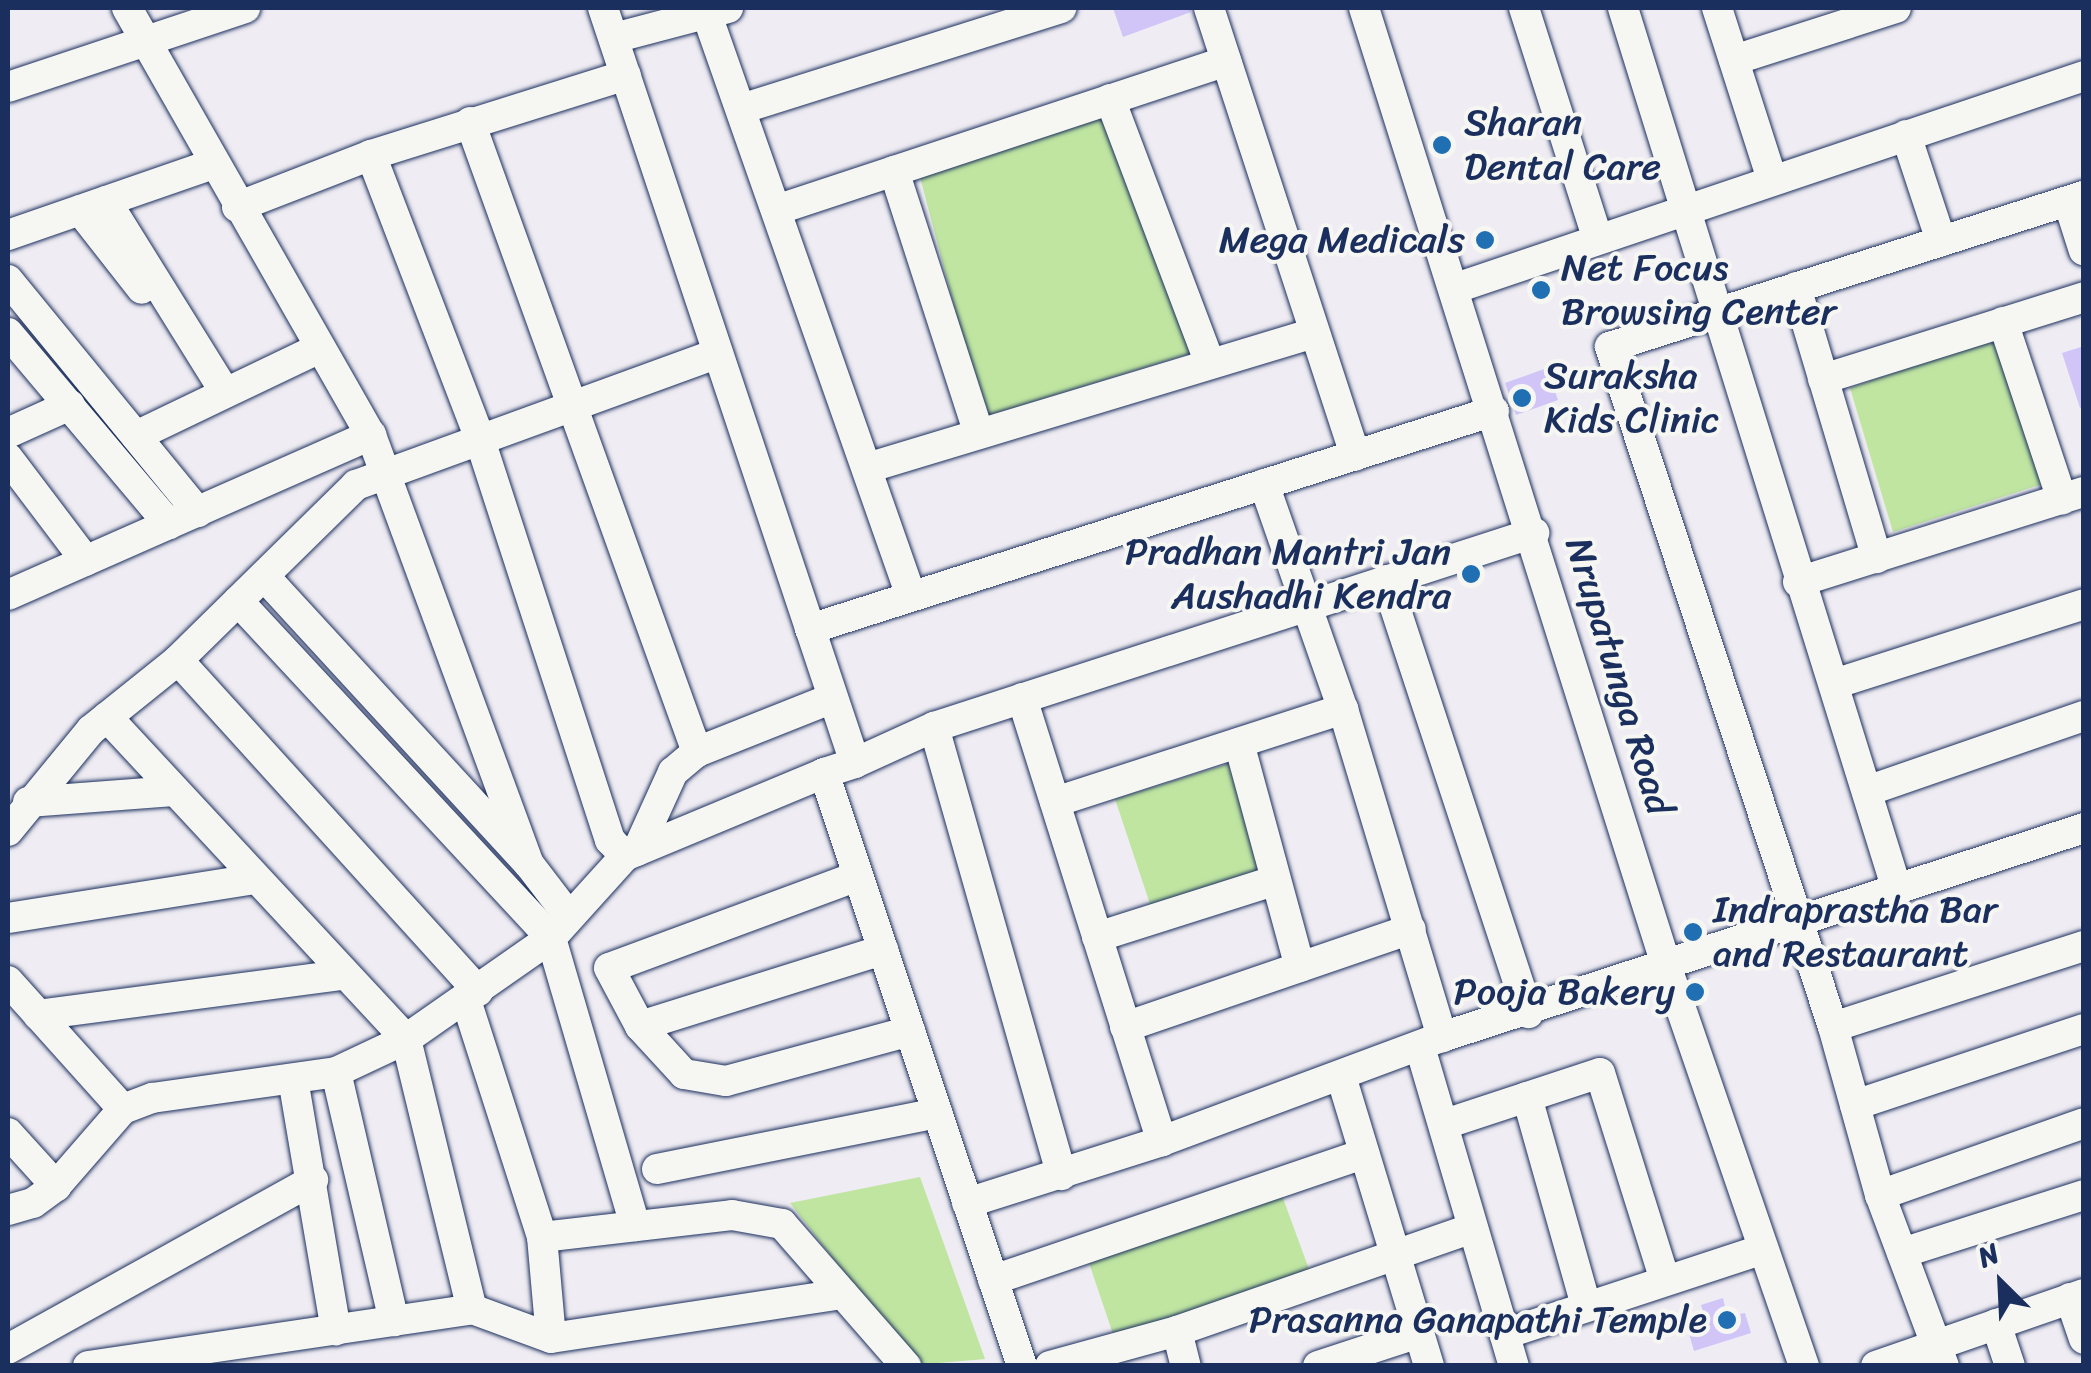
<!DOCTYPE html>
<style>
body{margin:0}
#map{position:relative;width:2091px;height:1373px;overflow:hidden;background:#efecf3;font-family:Sriracha,sans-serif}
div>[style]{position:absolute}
.green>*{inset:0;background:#bfe5a1}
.building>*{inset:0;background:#d1c5f7}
.roads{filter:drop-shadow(0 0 2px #1b2f5e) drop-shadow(0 0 2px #1b2f5e)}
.minor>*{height:30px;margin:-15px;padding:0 15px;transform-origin:15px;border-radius:15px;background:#f6f6f2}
.dots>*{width:28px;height:28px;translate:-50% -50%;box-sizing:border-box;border:5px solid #f6f6f2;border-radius:50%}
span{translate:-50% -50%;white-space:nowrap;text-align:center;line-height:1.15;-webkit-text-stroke:8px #f6f6f2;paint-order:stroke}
.poi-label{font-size:38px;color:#1b2f5e}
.left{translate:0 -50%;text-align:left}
.right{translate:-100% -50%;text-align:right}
.street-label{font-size:38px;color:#1b2f5e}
.frame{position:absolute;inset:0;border:10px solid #1b2f5e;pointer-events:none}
.north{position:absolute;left:1951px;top:1233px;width:100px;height:100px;-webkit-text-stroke:8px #f6f6f2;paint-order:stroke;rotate:336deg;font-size:28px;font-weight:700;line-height:40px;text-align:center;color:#1b2f5e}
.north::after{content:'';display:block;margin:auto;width:35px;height:45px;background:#1b2f5e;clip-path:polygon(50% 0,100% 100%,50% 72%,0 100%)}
</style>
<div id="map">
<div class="green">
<div style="clip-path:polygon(1129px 109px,1205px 349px,983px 417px,919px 173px)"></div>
<div style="clip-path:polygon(1995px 337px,2046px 483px,1893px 532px,1850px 388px)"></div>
<div style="clip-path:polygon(1228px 764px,1268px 871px,1152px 910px,1115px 799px)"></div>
<div style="clip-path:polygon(920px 1177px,985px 1359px,915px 1365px,790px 1203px)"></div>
<div style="clip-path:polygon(1280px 1190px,1310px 1272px,1114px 1337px,1087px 1257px)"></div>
</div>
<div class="building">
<div style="clip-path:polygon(1113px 8px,1191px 8px,1191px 12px,1123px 37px)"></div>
<div style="clip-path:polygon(2084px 346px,2084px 408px,2080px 408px,2062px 353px)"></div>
<div style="clip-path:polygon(1547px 368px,1558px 400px,1516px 415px,1505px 383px)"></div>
<div style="clip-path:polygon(1723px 1298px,1727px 1316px,1745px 1313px,1751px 1333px,1694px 1351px,1688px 1330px,1707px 1325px,1701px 1305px)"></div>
</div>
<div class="roads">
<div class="minor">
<div style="left:127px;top:8px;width:492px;rotate:60.3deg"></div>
<div style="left:371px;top:435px;width:457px;rotate:69.8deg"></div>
<div style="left:603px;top:8px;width:796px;rotate:71.54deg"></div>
<div style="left:855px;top:763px;width:33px;rotate:162deg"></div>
<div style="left:824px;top:773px;width:625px;rotate:71.54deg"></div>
<div style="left:1209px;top:8px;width:471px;rotate:71.9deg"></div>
<div style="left:1364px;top:8px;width:1007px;rotate:72.48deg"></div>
<div style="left:1667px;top:968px;width:421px;rotate:71deg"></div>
<div style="left:1524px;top:8px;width:240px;rotate:72.3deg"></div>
<div style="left:1623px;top:8px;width:924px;rotate:72.74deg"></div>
<div style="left:1717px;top:8px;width:180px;rotate:72.2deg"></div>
<div style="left:707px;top:15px;width:616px;rotate:70.65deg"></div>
<div style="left:614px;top:38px;width:118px;rotate:-14.7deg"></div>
<div style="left:1734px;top:60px;width:170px;rotate:-17.8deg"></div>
<div style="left:8px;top:87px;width:250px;rotate:-18.4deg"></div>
<div style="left:1110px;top:99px;width:283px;rotate:69.3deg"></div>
<div style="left:741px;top:109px;width:336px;rotate:-17.5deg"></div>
<div style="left:470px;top:122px;width:670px;rotate:70.19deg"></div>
<div style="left:1906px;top:135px;width:112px;rotate:71.7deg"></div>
<div style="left:371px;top:155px;width:302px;rotate:69deg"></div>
<div style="left:479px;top:437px;width:424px;rotate:72deg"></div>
<div style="left:610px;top:840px;width:22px;rotate:47deg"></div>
<div style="left:894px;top:171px;width:276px;rotate:72.1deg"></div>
<div style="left:106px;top:201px;width:221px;rotate:58.1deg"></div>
<div style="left:2068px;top:201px;width:52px;rotate:72.3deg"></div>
<div style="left:237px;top:207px;width:144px;rotate:-21.2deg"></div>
<div style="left:371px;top:155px;width:267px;rotate:-17.4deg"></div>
<div style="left:779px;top:209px;width:471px;rotate:-18.3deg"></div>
<div style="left:80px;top:210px;width:100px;rotate:51.9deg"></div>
<div style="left:8px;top:235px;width:217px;rotate:-19.1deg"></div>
<div style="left:8px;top:280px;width:300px;rotate:50.7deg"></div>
<div style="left:1796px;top:287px;width:283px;rotate:73.4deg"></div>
<div style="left:1456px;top:288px;width:663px;rotate:-18.65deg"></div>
<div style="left:2003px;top:322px;width:187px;rotate:71.6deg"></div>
<div style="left:8px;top:333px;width:250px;rotate:49.9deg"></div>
<div style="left:1823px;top:379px;width:274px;rotate:-17.4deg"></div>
<div style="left:8px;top:433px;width:68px;rotate:-24.3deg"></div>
<div style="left:136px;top:436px;width:204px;rotate:-25.6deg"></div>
<div style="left:8px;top:458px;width:129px;rotate:52.9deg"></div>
<div style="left:867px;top:468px;width:467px;rotate:-16.8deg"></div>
<div style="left:1264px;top:484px;width:238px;rotate:70.7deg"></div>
<div style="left:1343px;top:709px;width:343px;rotate:73.2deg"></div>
<div style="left:264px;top:576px;width:391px;rotate:47.4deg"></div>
<div style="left:529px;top:864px;width:64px;rotate:52.6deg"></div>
<div style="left:1386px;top:580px;width:456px;rotate:71.8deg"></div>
<div style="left:1798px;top:582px;width:300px;rotate:-17.5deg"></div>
<div style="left:8px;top:595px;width:397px;rotate:-23.8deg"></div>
<div style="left:238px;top:601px;width:460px;rotate:47.1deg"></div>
<div style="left:551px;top:938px;width:300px;rotate:73.7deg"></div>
<div style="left:810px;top:629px;width:718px;rotate:-17.68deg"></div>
<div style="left:178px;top:660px;width:447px;rotate:47.8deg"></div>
<div style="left:1834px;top:684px;width:262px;rotate:-17.7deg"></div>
<div style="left:1022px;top:698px;width:465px;rotate:72.5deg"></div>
<div style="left:107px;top:717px;width:439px;rotate:47.1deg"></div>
<div style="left:406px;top:1039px;width:278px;rotate:76.3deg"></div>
<div style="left:934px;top:727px;width:466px;rotate:74.1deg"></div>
<div style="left:1239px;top:743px;width:232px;rotate:74.8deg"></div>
<div style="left:855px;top:763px;width:87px;rotate:-24.5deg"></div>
<div style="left:934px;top:727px;width:631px;rotate:-17.92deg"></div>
<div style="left:1867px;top:791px;width:230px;rotate:-19.1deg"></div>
<div style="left:28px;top:802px;width:146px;rotate:-4.3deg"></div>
<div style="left:1055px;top:802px;width:303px;rotate:-17.9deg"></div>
<div style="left:8px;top:831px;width:131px;rotate:-50.6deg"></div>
<div style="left:91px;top:730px;width:112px;rotate:-38.8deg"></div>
<div style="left:178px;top:660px;width:250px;rotate:-44.5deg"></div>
<div style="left:356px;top:485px;width:385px;rotate:-20deg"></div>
<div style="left:637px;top:851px;width:87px;rotate:-65.5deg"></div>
<div style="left:673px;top:772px;width:31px;rotate:-40deg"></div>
<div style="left:697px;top:752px;width:146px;rotate:-21.7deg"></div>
<div style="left:858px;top:876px;width:265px;rotate:159.7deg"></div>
<div style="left:609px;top:968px;width:66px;rotate:61.9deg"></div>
<div style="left:640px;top:1026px;width:65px;rotate:47.5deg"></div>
<div style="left:684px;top:1074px;width:43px;rotate:9.5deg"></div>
<div style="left:726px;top:1081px;width:191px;rotate:-15.2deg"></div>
<div style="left:8px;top:918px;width:248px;rotate:-9deg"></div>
<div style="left:1097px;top:937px;width:186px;rotate:-17.6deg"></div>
<div style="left:8px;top:981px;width:172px;rotate:48.1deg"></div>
<div style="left:466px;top:1000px;width:249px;rotate:72.2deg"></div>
<div style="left:542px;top:1237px;width:101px;rotate:84.9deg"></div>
<div style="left:38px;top:1015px;width:305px;rotate:-7.5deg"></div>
<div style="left:640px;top:1026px;width:255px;rotate:-17.4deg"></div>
<div style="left:1125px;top:1027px;width:302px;rotate:-18.9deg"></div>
<div style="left:1833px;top:1027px;width:264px;rotate:-17.9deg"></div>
<div style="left:1420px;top:1047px;width:333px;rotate:73.6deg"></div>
<div style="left:336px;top:1072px;width:256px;rotate:76.9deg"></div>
<div style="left:1341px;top:1076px;width:303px;rotate:73.1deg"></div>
<div style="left:293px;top:1079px;width:255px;rotate:80.3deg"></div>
<div style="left:1527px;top:1097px;width:217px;rotate:74.2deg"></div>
<div style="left:1855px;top:1105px;width:241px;rotate:-18.4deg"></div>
<div style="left:1445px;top:1124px;width:163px;rotate:-18.2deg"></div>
<div style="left:1600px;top:1073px;width:217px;rotate:72.6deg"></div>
<div style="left:8px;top:1133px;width:72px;rotate:47.8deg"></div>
<div style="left:657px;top:1169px;width:286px;rotate:-11.3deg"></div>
<div style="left:1880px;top:1195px;width:216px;rotate:-19.4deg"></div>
<div style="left:967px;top:1203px;width:205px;rotate:-17.6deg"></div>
<div style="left:1162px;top:1141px;width:299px;rotate:-20.4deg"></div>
<div style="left:1442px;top:1037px;width:675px;rotate:-18.03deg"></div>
<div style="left:8px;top:1210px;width:26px;rotate:-16deg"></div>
<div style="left:33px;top:1203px;width:29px;rotate:-36deg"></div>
<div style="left:56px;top:1186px;width:102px;rotate:-49deg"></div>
<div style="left:123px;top:1109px;width:31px;rotate:-21deg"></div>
<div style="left:152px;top:1098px;width:186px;rotate:-8deg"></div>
<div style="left:336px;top:1072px;width:77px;rotate:-25.2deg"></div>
<div style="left:406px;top:1039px;width:177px;rotate:-34.9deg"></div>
<div style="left:551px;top:938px;width:110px;rotate:-47.9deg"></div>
<div style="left:625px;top:856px;width:216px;rotate:-22.6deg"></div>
<div style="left:542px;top:1237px;width:191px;rotate:-6.6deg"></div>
<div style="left:732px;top:1215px;width:51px;rotate:10.2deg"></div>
<div style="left:782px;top:1224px;width:189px;rotate:48.9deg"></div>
<div style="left:1902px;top:1253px;width:191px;rotate:-17.7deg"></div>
<div style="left:993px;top:1280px;width:392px;rotate:-18.8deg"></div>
<div style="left:2070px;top:1298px;width:43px;rotate:71.1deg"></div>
<div style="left:1996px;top:1324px;width:44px;rotate:71.6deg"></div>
<div style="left:1177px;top:1331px;width:36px;rotate:76deg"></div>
<div style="left:1505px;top:1334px;width:269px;rotate:-18.2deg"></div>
<div style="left:8px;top:1349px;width:349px;rotate:-29deg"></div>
<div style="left:88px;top:1366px;width:388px;rotate:-8.4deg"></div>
<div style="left:472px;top:1309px;width:84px;rotate:20.2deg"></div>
<div style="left:551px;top:1338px;width:295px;rotate:-8.6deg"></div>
<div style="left:1050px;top:1366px;width:132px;rotate:-15.4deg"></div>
<div style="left:1177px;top:1331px;width:312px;rotate:-19.2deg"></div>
<div style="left:1318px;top:1366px;width:106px;rotate:-18.1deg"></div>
<div style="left:1876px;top:1366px;width:220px;rotate:-19.1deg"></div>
<div style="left:1944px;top:1366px;width:183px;rotate:-110.5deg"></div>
<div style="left:1880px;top:1195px;width:174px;rotate:-105.6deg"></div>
<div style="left:1833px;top:1027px;width:716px;rotate:-108.16deg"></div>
<div style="left:1610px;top:347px;width:497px;rotate:-17.7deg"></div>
</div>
</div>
<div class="dots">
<div style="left:1442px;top:145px;background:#1f6fb2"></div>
<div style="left:1485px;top:240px;background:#1f6fb2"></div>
<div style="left:1541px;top:290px;background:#1f6fb2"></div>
<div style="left:1522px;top:398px;background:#1f6fb2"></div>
<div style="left:1471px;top:574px;background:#1f6fb2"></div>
<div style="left:1693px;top:932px;background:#1f6fb2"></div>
<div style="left:1695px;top:992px;background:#1f6fb2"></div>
<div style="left:1727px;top:1320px;background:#1f6fb2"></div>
</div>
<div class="poi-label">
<span class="left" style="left:1464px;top:145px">Sharan<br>Dental Care</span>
<span class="right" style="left:1465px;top:240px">Mega Medicals</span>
<span class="left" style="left:1561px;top:290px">Net Focus<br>Browsing Center</span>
<span class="left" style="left:1544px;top:398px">Suraksha<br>Kids Clinic</span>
<span class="right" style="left:1451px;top:574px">Pradhan Mantri Jan<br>Aushadhi Kendra</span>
<span class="left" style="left:1713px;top:932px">Indraprastha Bar<br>and Restaurant</span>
<span class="right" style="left:1675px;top:992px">Pooja Bakery</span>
<span class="right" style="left:1707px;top:1320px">Prasanna Ganapathi Temple</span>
</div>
<div class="street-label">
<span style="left:1619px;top:676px;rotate:73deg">Nrupatunga Road</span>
</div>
<div class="frame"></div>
<div class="north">N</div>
</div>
